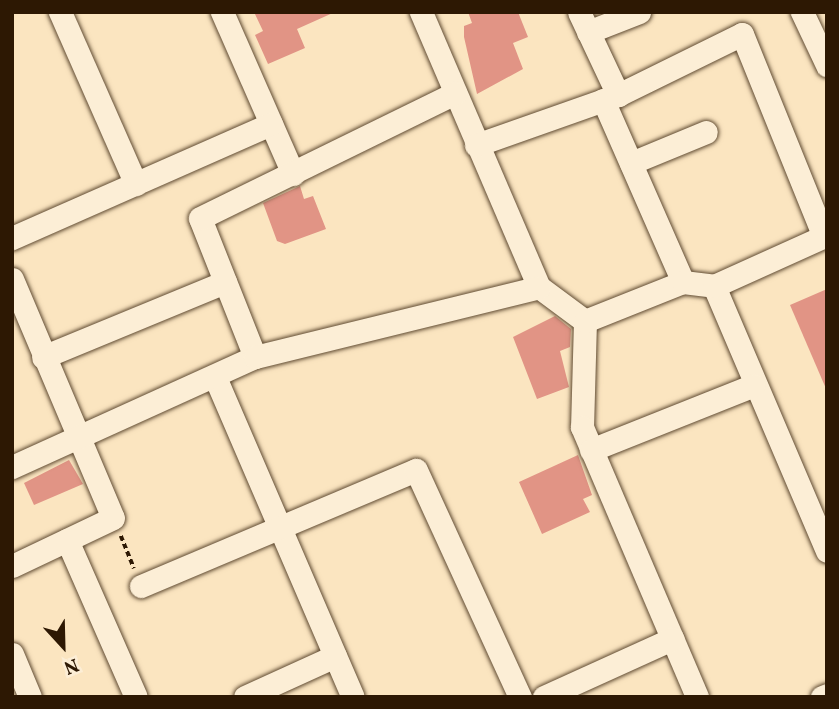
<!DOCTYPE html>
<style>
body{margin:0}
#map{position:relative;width:839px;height:709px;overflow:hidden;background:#fbe5c0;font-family:Vollkorn,serif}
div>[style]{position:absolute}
.building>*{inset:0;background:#e19485}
.path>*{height:3.5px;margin-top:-1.75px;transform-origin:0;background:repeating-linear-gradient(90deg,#2d1803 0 5px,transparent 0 8.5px)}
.roads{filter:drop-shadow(0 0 2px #604b32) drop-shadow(0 0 2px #604b32)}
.minor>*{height:23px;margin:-11.5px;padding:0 11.5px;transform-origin:11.5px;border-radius:11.5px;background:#fceed6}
span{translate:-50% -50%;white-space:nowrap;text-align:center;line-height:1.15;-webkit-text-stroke:5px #fceed6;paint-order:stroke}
.frame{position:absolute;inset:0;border:14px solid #2d1803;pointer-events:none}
.north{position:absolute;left:28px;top:611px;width:70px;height:70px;-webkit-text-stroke:5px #fceed6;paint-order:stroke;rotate:158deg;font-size:19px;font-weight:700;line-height:28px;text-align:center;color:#2d1803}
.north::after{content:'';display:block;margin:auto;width:24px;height:32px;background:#2d1803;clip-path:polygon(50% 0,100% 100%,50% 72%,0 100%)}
</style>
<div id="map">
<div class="building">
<div style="clip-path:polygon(254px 12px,335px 12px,297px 29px,305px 48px,268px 64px,255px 35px,263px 31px)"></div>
<div style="clip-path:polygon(468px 12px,518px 12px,528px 37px,513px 43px,523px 69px,477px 94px,464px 37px,464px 26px,472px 23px)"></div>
<div style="clip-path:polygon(300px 186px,304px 199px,313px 196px,326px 229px,285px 244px,277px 241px,263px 203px)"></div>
<div style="clip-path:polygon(827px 289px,827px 391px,790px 305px)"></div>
<div style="clip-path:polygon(555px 316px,571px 329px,570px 347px,560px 351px,569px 387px,537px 399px,513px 337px)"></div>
<div style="clip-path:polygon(578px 455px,592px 495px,583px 499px,590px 512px,542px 534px,519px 482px)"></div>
<div style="clip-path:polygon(69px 460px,83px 484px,34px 505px,24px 483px)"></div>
</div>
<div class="path">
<div style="left:121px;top:536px;width:35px;rotate:68deg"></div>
</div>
<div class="roads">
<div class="minor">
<div style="left:60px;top:12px;width:188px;rotate:66.2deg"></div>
<div style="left:222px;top:12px;width:177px;rotate:66.3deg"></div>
<div style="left:421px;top:12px;width:299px;rotate:66.8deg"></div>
<div style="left:539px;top:287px;width:57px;rotate:36.5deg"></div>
<div style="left:585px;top:321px;width:106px;rotate:91.6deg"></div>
<div style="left:582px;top:427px;width:293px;rotate:66.9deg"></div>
<div style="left:579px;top:12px;width:92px;rotate:64.8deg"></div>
<div style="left:802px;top:12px;width:59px;rotate:64.7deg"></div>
<div style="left:588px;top:32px;width:55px;rotate:-21.4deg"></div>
<div style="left:603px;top:100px;width:199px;rotate:66.3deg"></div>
<div style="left:476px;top:145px;width:151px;rotate:-19.4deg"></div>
<div style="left:618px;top:95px;width:138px;rotate:-26.2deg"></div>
<div style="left:742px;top:34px;width:219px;rotate:68deg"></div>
<div style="left:631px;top:163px;width:81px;rotate:-22.5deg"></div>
<div style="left:12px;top:238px;width:283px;rotate:-23.8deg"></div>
<div style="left:12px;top:279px;width:259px;rotate:67.1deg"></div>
<div style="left:113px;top:518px;width:112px;rotate:154.6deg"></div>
<div style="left:714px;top:286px;width:288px;rotate:66.9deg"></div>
<div style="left:585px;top:321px;width:105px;rotate:-21.7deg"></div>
<div style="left:683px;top:282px;width:31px;rotate:7deg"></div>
<div style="left:714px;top:286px;width:124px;rotate:-24.3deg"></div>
<div style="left:43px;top:357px;width:197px;rotate:-22.4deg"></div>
<div style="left:255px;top:357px;width:149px;rotate:-111.6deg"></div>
<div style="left:200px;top:218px;width:284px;rotate:-26.1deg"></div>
<div style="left:215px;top:377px;width:348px;rotate:66.7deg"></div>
<div style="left:591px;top:450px;width:175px;rotate:-21.7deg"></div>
<div style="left:12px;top:467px;width:267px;rotate:-24.4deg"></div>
<div style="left:255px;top:357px;width:292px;rotate:-13.8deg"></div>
<div style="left:67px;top:540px;width:171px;rotate:66.3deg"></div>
<div style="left:141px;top:586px;width:298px;rotate:-22.9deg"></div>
<div style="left:416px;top:470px;width:250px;rotate:65.4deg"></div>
<div style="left:12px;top:654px;width:47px;rotate:67.3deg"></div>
<div style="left:245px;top:697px;width:99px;rotate:-24.5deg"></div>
<div style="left:544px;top:697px;width:141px;rotate:-24.4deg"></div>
<div style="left:822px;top:697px;width:5px;rotate:-22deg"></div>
</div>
</div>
<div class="frame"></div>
<div class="north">N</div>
</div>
